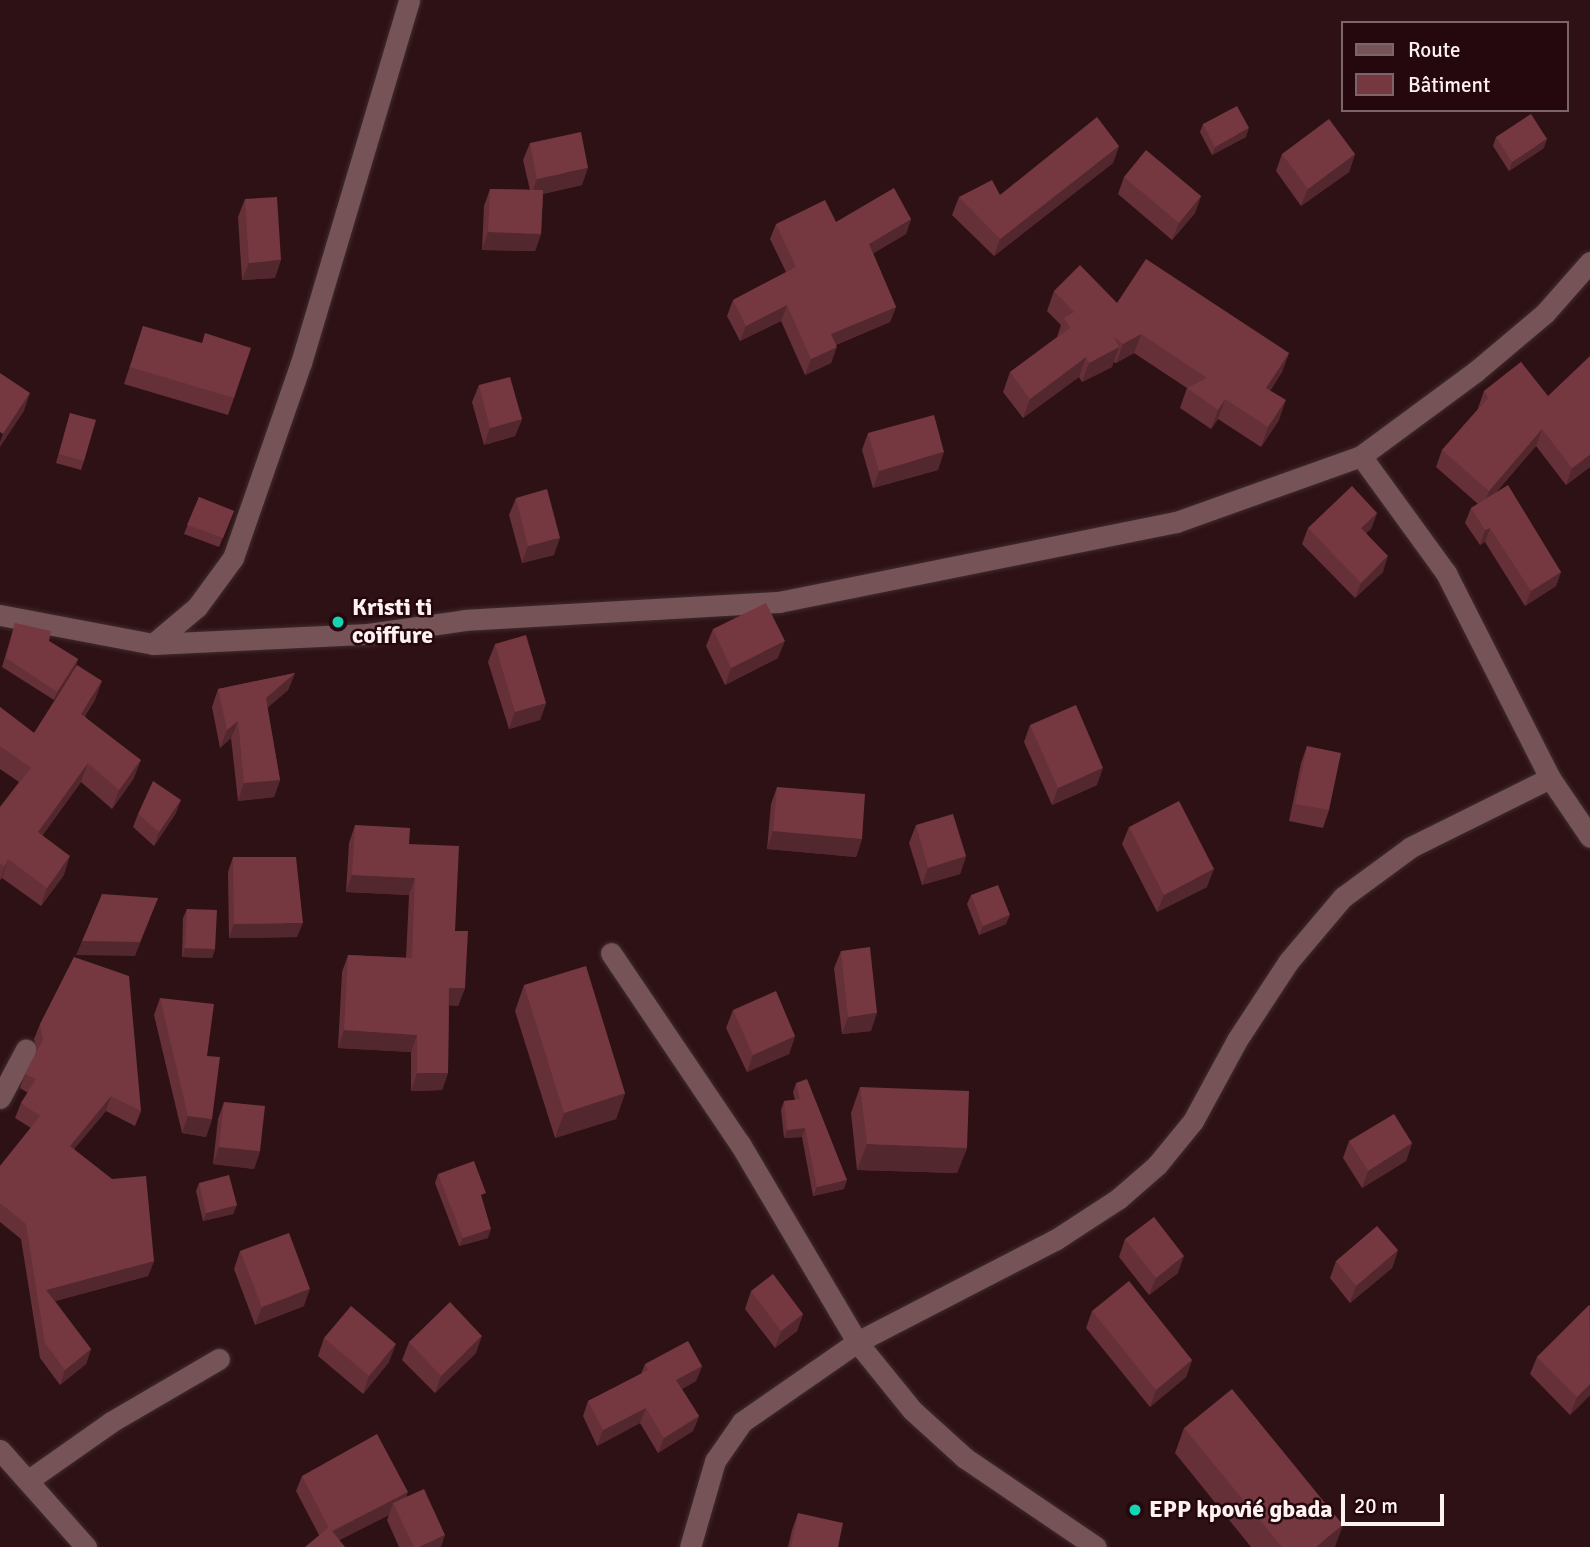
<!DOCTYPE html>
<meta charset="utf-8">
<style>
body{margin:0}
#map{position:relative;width:1590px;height:1547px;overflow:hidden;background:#2e1115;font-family:Signika,sans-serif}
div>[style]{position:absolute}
.roads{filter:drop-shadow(0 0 2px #3f2b2e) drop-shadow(0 0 2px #3f2b2e)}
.minor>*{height:21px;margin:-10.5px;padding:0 10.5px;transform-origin:10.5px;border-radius:10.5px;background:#765356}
.wall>*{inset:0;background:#653037}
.shaded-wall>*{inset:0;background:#52272d}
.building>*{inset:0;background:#753840}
.dots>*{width:19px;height:19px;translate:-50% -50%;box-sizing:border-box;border:4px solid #24080d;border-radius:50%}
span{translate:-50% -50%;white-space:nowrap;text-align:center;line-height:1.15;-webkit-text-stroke:5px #24080d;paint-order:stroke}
.poi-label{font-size:24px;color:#fef1f2;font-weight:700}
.left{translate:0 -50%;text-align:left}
.legend{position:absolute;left:1341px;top:21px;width:228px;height:91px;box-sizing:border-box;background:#24080d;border:2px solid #7b6569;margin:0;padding:9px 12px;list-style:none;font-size:21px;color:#fef1f2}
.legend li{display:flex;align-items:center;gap:14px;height:35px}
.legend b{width:35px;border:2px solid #7b6569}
.scale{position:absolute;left:1341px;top:1494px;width:103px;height:32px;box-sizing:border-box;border:4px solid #fef1f2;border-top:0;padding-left:9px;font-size:21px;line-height:24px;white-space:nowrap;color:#fef1f2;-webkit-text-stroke:5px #24080d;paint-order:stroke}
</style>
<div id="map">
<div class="roads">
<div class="minor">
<div style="left:1361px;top:456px;width:145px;rotate:54deg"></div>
<div style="left:1446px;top:573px;width:230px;rotate:63.1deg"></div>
<div style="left:1550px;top:778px;width:71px;rotate:55.9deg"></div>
<div style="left:0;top:615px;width:156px;rotate:10.7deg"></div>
<div style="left:153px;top:644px;width:215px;rotate:-2.7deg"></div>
<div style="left:368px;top:634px;width:98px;rotate:-8.2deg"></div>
<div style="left:465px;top:620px;width:315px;rotate:-3.3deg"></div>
<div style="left:779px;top:602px;width:405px;rotate:-11.4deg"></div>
<div style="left:1176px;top:522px;width:196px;rotate:-19.6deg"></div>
<div style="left:1361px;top:456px;width:142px;rotate:-36.4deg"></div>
<div style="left:1475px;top:372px;width:92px;rotate:-40.1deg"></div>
<div style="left:1545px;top:313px;width:68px;rotate:-48.6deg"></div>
<div style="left:153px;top:644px;width:57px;rotate:-40.1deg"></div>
<div style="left:197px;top:607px;width:61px;rotate:-53.7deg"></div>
<div style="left:233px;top:558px;width:207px;rotate:-70.8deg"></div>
<div style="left:301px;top:363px;width:379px;rotate:-73.4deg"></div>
<div style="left:611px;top:953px;width:230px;rotate:56deg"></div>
<div style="left:740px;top:1144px;width:230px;rotate:59.4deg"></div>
<div style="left:857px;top:1342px;width:87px;rotate:51deg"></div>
<div style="left:912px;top:1410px;width:72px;rotate:42.2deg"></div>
<div style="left:965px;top:1458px;width:158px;rotate:34.2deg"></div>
<div style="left:0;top:1098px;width:55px;rotate:-62deg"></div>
<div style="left:0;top:1450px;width:130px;rotate:48.4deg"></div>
<div style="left:30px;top:1479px;width:99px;rotate:-35.1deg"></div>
<div style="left:111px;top:1422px;width:125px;rotate:-30.3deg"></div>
<div style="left:690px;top:1547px;width:90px;rotate:-73.8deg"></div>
<div style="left:715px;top:1461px;width:47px;rotate:-55.3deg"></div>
<div style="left:742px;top:1422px;width:140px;rotate:-34.8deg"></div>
<div style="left:857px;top:1342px;width:223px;rotate:-27.3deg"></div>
<div style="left:1055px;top:1240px;width:75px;rotate:-33.1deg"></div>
<div style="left:1118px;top:1199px;width:52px;rotate:-41.1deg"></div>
<div style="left:1157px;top:1165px;width:57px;rotate:-50.7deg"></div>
<div style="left:1193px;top:1121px;width:92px;rotate:-61.5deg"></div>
<div style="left:1237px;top:1040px;width:93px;rotate:-56.8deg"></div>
<div style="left:1288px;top:962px;width:85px;rotate:-49.8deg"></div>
<div style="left:1343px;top:897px;width:84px;rotate:-36.3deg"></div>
<div style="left:1411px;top:847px;width:155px;rotate:-26.4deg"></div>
</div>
</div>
<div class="wall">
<div style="clip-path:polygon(1203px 124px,1246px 137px,1212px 155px,1200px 132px)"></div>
<div style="clip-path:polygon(1496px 137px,1544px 148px,1509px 171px,1493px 146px)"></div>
<div style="clip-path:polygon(530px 143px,582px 185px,543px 194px,541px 234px,535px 251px,482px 250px,484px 206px,490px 189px,530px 190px,523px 160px)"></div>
<div style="clip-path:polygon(1119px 146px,1113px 163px,994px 256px,952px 215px,959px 197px,1000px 195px)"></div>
<div style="clip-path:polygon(1282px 154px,1355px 154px,1349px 172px,1301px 206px,1276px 171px)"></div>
<div style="clip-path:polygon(1124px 177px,1201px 196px,1195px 213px,1172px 240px,1118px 194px)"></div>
<div style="clip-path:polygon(245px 199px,275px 278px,242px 280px,238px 217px)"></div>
<div style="clip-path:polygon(911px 219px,906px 234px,873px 253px,896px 307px,890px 322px,836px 345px,831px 363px,805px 375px,781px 321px,740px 341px,727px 316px,733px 300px,786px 272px,770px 239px,776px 224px)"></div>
<div style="clip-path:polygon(1054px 291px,1117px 303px,1289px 353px,1282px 372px,1270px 391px,1279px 420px,1261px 447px,1218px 419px,1211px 429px,1180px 408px,1187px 388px,1134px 353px,1116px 363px,1113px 362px,1112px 367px,1082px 382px,1079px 377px,1023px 418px,1003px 392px,1010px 372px,1057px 337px,1061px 325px,1047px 311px)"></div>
<div style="clip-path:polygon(143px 326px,234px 398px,228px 415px,124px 384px)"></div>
<div style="clip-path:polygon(1521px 362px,1590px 467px,1566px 485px,1536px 446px,1496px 492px,1561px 572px,1556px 586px,1525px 606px,1485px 542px,1480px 545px,1465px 523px,1471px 508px,1478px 504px,1436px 467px,1442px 450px,1478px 409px,1478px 408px,1484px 391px)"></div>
<div style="clip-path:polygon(479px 385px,522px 419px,515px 436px,484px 445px,472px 402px)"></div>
<div style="clip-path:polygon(70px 413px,84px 461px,81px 470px,56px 463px)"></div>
<div style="clip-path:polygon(868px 433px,938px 470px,873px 488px,862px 450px)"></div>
<div style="clip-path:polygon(199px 497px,234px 511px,219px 547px,184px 534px)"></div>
<div style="clip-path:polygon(516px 498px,554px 555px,522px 563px,509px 515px)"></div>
<div style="clip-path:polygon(1377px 513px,1371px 529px,1366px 533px,1383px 572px,1355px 598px,1302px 544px,1308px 528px)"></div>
<div style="clip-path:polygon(15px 623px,49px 641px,78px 659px,75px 668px,54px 700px,2px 667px)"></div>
<div style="clip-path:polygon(713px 629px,778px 658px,725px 685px,706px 646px)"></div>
<div style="clip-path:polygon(495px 644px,546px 703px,540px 720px,509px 729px,488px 662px)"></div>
<div style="clip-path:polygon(295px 673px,288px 690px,267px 708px,280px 780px,274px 797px,238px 801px,231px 738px,220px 748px,212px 707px,218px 689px)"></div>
<div style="clip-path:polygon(95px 700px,85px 716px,134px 778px,112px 809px,81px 782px,42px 836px,64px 875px,41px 906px,2px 878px,0 880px,0 807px,19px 782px,0 769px,0 707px,34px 733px)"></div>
<div style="clip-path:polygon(1030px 725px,1097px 785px,1052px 805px,1024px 742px)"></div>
<div style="clip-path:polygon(1307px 746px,1329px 810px,1323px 828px,1289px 821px,1301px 763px)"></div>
<div style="clip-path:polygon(777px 787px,862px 839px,856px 857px,767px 849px,771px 804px)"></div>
<div style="clip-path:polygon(176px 813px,154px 846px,133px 827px,138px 814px)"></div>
<div style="clip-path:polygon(355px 825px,409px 844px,455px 931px,465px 988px,458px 1006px,449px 1005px,448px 1073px,442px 1090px,411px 1091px,411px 1052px,338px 1048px,342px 972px,348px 955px,406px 958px,409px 895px,346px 892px,349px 843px)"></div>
<div style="clip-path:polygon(916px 825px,966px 856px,960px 874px,922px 885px,909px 843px)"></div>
<div style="clip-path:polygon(1129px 827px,1207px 887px,1157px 912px,1122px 844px)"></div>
<div style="clip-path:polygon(233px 857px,297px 937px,229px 938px,228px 872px)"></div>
<div style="clip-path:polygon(971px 895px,1006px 924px,979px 935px,967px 904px)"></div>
<div style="clip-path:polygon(187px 909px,215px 949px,212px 958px,182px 957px,183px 918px)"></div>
<div style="clip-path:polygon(841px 951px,871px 1031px,842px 1034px,834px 968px)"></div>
<div style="clip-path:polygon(524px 985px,625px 1093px,616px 1119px,555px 1138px,515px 1011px)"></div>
<div style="clip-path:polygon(160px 998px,207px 1056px,212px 1119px,206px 1137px,182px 1133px,154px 1015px)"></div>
<div style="clip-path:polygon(733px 1010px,795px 1036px,789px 1054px,747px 1072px,726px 1028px)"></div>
<div style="clip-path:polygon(40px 1024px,141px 1111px,135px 1126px,106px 1111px,74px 1149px,154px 1261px,148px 1276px,55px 1301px,91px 1349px,86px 1364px,60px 1385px,40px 1358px,21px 1239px,0 1222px,0 1166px,31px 1128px,15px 1118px,21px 1103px,28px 1093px,20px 1088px,25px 1074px,37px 1051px,34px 1039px)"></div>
<div style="clip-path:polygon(796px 1083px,844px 1189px,813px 1196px,802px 1137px,784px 1138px,781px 1110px,784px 1101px,795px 1100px,793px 1092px)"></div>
<div style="clip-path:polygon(860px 1087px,967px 1148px,957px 1173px,857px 1170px,851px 1113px)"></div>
<div style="clip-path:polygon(224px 1102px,260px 1151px,254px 1169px,213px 1164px,218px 1119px)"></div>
<div style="clip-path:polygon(1349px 1141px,1412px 1143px,1406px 1161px,1362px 1188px,1343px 1158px)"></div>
<div style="clip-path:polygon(438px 1174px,488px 1238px,459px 1246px,435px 1183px)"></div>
<div style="clip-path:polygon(199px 1183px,237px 1205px,233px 1214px,203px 1221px,196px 1191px)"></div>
<div style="clip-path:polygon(1125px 1239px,1178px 1273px,1149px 1295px,1119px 1257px)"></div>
<div style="clip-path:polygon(1398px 1250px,1392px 1268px,1350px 1303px,1330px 1278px,1336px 1261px)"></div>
<div style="clip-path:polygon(240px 1251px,304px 1306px,255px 1325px,234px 1269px)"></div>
<div style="clip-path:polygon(751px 1291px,803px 1314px,797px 1331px,775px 1348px,745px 1309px)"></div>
<div style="clip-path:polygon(1590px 1305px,1590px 1395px,1570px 1415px,1530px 1374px,1537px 1357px)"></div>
<div style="clip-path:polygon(1092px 1311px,1192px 1360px,1186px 1377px,1150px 1407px,1086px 1328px)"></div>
<div style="clip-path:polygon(324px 1338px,389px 1362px,363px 1394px,318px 1356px)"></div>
<div style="clip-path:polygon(409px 1342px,476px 1353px,435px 1393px,402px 1360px)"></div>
<div style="clip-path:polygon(645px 1364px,702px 1366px,696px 1381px,682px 1389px,699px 1416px,693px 1431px,658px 1453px,640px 1423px,597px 1446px,583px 1416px,588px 1401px,641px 1374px)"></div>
<div style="clip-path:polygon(1184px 1428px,1335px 1547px,1251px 1547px,1175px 1453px)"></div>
<div style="clip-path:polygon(302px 1476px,407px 1496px,441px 1547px,399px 1547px,387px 1520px,389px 1515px,339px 1540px,319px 1535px,296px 1491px)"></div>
<div style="clip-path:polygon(798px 1513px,838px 1547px,788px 1547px,792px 1530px)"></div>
</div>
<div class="shaded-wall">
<div style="clip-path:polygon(1249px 128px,1246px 137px,1212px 155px,1215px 147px)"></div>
<div style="clip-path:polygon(1547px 139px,1544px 148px,1509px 171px,1512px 162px)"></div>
<div style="clip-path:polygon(1119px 146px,1113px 163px,994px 256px,1000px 239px)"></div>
<div style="clip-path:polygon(1355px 154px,1349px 172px,1301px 206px,1308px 189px)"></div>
<div style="clip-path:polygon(588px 168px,582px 185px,531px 196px,537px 179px)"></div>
<div style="clip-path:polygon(1201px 196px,1195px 213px,1172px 240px,1179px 223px)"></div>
<div style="clip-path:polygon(911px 219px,906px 234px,864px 259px,869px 244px)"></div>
<div style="clip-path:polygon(488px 232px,541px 234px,535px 251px,482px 250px)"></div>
<div style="clip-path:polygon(281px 260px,275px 278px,242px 280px,249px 263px)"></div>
<div style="clip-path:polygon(787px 305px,781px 321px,740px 341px,746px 326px)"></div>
<div style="clip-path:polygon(896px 307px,890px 322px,825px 349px,831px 334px)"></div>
<div style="clip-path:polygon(1141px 334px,1134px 353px,1116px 363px,1123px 344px)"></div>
<div style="clip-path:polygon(837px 347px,831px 363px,805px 375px,811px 359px)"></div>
<div style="clip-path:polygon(1119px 347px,1112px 367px,1082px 382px,1089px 363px)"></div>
<div style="clip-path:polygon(1289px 353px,1282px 372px,1259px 408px,1266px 388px)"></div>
<div style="clip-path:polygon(1086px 357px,1079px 377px,1023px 418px,1030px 399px)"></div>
<div style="clip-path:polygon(30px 393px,24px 411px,0 447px,0 442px,3px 434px)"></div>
<div style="clip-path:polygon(1225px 399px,1218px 419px,1211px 429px,1218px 410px)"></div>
<div style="clip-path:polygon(1286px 400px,1279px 420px,1261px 447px,1268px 427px)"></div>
<div style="clip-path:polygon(522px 419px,515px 436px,484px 445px,490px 428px)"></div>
<div style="clip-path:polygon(1542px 429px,1536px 446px,1483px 508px,1489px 491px)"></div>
<div style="clip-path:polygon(944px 452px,938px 470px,873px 488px,879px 471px)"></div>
<div style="clip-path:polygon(1590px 455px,1590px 467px,1566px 485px,1572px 468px)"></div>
<div style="clip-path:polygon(1377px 513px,1371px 529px,1355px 543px,1361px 528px)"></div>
<div style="clip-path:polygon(1490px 528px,1485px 542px,1480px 545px,1485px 530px)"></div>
<div style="clip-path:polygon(560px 538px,554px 555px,522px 563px,528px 546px)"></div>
<div style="clip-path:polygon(1388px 556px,1383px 572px,1355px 598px,1361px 583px)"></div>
<div style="clip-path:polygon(1561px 572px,1556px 586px,1525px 606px,1531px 591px)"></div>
<div style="clip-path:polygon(785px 641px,778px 658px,725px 685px,731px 668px)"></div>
<div style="clip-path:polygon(78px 659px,75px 668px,54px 700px,57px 692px)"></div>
<div style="clip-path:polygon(295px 673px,288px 690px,259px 715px,266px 698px)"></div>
<div style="clip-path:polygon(102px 681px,95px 700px,74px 732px,81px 714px)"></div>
<div style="clip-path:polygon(546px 703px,540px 720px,509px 729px,515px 712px)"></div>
<div style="clip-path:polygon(238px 721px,231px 738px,220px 748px,227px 730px)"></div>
<div style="clip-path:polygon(141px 760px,134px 778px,112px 809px,119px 790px)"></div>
<div style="clip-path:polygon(88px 763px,81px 782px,31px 851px,38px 832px)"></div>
<div style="clip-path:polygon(1103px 768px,1097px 785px,1052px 805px,1058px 788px)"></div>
<div style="clip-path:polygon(280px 780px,274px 797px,238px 801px,244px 783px)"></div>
<div style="clip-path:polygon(181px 800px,176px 813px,154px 846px,159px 832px)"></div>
<div style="clip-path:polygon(773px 831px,862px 839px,856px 857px,767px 849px)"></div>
<div style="clip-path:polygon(70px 856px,64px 875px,41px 906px,47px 888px)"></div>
<div style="clip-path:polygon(966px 856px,960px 874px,922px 885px,928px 868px)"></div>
<div style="clip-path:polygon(8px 859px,2px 878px,0 880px,5px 866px)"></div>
<div style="clip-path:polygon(1214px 869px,1207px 887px,1157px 912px,1164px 895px)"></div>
<div style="clip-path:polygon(352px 875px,415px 878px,409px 895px,346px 892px)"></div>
<div style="clip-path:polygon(158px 898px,135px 956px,76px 955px,82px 941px)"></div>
<div style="clip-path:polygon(1010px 915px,1006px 924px,979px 935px,983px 926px)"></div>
<div style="clip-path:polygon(303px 923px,297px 937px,229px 938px,234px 924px)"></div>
<div style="clip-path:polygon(185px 948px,215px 949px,212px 958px,182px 957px)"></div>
<div style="clip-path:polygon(449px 988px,465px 988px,458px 1006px,443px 1005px)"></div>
<div style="clip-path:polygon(877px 1013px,871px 1031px,842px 1034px,848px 1017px)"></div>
<div style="clip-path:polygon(344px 1030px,417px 1035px,411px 1052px,338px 1048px)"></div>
<div style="clip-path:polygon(795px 1036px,789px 1054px,747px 1072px,753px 1055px)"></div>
<div style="clip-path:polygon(417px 1073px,448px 1073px,442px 1090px,411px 1091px)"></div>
<div style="clip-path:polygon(625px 1093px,616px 1119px,555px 1138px,564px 1113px)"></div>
<div style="clip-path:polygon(111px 1096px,106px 1111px,65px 1160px,70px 1146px)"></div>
<div style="clip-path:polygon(188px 1116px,212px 1119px,206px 1137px,182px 1133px)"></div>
<div style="clip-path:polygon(805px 1128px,802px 1137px,784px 1138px,787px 1130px)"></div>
<div style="clip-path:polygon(1412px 1143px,1406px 1161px,1362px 1188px,1368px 1171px)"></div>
<div style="clip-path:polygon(867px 1144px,967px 1148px,957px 1173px,857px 1170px)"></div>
<div style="clip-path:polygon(219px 1147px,260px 1151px,254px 1169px,213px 1164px)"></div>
<div style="clip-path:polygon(847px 1180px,844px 1189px,813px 1196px,817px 1187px)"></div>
<div style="clip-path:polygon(237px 1205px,233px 1214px,203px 1221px,206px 1213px)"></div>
<div style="clip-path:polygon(491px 1229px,488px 1238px,459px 1246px,463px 1238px)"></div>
<div style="clip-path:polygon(1398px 1250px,1392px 1268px,1350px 1303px,1356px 1286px)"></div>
<div style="clip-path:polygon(1184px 1256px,1178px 1273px,1149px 1295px,1156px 1278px)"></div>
<div style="clip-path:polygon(154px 1261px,148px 1276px,41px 1305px,46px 1290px)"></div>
<div style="clip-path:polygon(310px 1289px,304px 1306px,255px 1325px,262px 1307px)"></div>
<div style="clip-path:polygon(803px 1314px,797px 1331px,775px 1348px,781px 1331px)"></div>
<div style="clip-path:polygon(482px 1336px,476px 1353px,435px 1393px,441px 1376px)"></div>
<div style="clip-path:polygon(396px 1344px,389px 1362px,363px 1394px,369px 1376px)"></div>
<div style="clip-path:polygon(91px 1349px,86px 1364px,60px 1385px,65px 1370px)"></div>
<div style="clip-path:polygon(1192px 1360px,1186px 1377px,1150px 1407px,1156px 1390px)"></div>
<div style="clip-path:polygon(702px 1366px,696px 1381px,671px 1395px,676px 1380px)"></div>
<div style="clip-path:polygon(1590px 1384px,1590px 1395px,1570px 1415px,1577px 1397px)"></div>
<div style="clip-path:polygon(646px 1408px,640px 1423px,597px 1446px,603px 1430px)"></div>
<div style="clip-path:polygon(699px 1416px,693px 1431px,658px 1453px,664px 1438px)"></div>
<div style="clip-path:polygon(408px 1492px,403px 1507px,393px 1503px,389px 1515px,326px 1547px,331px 1532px)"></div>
<div style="clip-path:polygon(1343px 1525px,1335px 1547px,1316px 1547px)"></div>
<div style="clip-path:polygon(445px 1535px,441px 1547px,419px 1547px)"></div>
</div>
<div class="building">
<div style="clip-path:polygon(1237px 106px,1249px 128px,1215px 147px,1203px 124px)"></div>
<div style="clip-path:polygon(1531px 114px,1547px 139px,1512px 162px,1496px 137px)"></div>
<div style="clip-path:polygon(1097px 117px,1119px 146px,1000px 239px,959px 197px,992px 180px,1000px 195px)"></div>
<div style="clip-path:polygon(1329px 119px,1355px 154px,1308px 189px,1282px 154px)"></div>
<div style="clip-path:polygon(581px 132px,588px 168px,537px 179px,530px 143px)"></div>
<div style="clip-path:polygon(1146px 150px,1201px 196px,1179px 223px,1124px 177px)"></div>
<div style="clip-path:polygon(894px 188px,911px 219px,869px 244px,896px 307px,831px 334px,837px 347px,811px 359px,787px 305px,746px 326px,733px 300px,796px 267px,776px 224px,825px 200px,836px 222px)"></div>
<div style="clip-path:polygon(490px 189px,543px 190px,541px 234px,488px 232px)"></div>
<div style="clip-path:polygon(277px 197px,281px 260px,249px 263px,245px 199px)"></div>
<div style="clip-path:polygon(1146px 259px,1289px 353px,1266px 388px,1286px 400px,1268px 427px,1225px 399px,1218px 410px,1187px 388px,1207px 378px,1141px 334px,1123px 344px,1114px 337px,1119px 347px,1089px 363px,1086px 357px,1030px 399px,1010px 372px,1070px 328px,1064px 318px,1074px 312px,1054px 291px,1080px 265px,1117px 303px)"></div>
<div style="clip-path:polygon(143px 326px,202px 343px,205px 333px,251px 348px,234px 398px,130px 367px)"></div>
<div style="clip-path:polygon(1590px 356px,1590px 455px,1572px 468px,1542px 429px,1489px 491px,1442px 450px,1488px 398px,1484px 391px,1521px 362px,1548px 396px)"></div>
<div style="clip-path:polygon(0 373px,30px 393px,3px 434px,0 432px)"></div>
<div style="clip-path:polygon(510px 377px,522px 419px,490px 428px,479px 385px)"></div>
<div style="clip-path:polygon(70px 413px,96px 420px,84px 461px,59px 454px)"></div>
<div style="clip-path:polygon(934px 415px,944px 452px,879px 471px,868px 433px)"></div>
<div style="clip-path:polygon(1508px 485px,1561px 572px,1531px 591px,1490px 528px,1485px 530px,1471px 508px)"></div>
<div style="clip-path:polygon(1352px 486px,1377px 513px,1361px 528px,1388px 556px,1361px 583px,1308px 528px)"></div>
<div style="clip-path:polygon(547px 489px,560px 538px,528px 546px,516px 498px)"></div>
<div style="clip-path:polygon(199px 497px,234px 511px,223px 538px,187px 525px)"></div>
<div style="clip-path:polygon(766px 603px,785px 641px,731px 668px,713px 629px)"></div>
<div style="clip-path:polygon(15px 623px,51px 631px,49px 641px,78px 659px,57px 692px,6px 658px)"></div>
<div style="clip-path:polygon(526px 635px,546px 703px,515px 712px,495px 644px)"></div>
<div style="clip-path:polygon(77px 665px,102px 681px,81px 714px,141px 760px,119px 790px,88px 763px,38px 832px,70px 856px,47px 888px,8px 859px,5px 866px,0 864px,0 807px,31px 768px,0 746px,0 707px,34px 733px)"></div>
<div style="clip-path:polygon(295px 673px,266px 698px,280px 780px,244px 783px,238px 721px,227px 730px,218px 689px)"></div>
<div style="clip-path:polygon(1076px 705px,1103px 768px,1058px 788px,1030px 725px)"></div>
<div style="clip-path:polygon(1307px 746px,1341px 753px,1329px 810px,1295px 804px)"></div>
<div style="clip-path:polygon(153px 781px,181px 800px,159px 832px,138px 814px)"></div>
<div style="clip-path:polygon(777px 787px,865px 794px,862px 839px,773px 831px)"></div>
<div style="clip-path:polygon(1179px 801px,1214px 869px,1164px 895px,1129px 827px)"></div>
<div style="clip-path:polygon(953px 814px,966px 856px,928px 868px,916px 825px)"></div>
<div style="clip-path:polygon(355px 825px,410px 828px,409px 844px,459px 846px,455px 931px,468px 931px,465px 988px,449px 988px,448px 1073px,417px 1073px,417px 1035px,344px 1030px,348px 955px,412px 958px,415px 878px,352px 875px)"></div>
<div style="clip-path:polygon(233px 857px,296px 857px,303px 923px,234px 924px)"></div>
<div style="clip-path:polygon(998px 885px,1010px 915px,983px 926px,971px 895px)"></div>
<div style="clip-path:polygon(102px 894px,158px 898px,140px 942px,82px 941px)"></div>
<div style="clip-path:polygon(187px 909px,217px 910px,215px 949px,185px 948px)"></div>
<div style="clip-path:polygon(870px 947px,877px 1013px,848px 1017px,841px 951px)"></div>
<div style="clip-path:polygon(74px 957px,129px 976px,141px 1111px,111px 1096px,70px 1146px,112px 1179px,146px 1176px,154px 1261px,46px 1290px,91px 1349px,65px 1370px,45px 1343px,26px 1224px,0 1203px,0 1166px,40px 1116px,21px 1103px,36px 1079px,25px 1074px,43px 1040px,40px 1024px)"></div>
<div style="clip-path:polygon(586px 966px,625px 1093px,564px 1113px,524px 985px)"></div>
<div style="clip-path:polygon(776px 991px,795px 1036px,753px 1055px,733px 1010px)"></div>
<div style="clip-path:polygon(160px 998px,214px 1004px,207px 1056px,220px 1057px,212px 1119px,188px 1116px)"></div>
<div style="clip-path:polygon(807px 1079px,847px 1180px,817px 1187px,805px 1128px,787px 1130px,784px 1101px,800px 1099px,796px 1083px)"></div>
<div style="clip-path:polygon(860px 1087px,969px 1091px,967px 1148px,867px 1144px)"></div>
<div style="clip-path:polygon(224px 1102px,265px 1106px,260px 1151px,219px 1147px)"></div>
<div style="clip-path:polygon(1394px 1114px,1412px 1143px,1368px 1171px,1349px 1141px)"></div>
<div style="clip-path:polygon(474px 1161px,486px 1193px,481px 1195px,491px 1229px,463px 1238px,438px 1174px)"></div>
<div style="clip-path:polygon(229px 1175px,237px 1205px,206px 1213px,199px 1183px)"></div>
<div style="clip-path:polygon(1154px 1217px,1184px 1256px,1156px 1278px,1125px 1239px)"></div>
<div style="clip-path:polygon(1377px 1226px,1398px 1250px,1356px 1286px,1336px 1261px)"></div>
<div style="clip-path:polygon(289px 1233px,310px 1289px,262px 1307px,240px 1251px)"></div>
<div style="clip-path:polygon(773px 1274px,803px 1314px,781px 1331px,751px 1291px)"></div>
<div style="clip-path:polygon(1129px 1281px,1192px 1360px,1156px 1390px,1092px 1311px)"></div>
<div style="clip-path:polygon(450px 1302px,482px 1336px,441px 1376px,409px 1342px)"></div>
<div style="clip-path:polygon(1589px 1305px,1590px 1384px,1577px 1397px,1537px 1357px)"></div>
<div style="clip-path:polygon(351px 1306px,396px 1344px,369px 1376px,324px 1338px)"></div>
<div style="clip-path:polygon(688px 1341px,702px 1366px,676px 1380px,699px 1416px,664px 1438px,646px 1408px,603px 1430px,588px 1401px,648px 1370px,645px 1364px)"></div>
<div style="clip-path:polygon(1232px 1389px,1343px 1525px,1316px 1547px,1282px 1547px,1184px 1428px)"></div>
<div style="clip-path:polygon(377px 1434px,408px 1492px,332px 1531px,329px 1528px,302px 1476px)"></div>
<div style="clip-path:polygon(424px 1489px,445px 1535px,419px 1547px,414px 1547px,393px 1503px)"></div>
<div style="clip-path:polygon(798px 1513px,843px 1523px,838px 1547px,791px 1547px)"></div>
<div style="clip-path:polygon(329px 1527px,345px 1547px,305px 1547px)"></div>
</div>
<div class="dots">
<div style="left:338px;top:622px;background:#13d5b3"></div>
<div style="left:1135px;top:1510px;background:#13d5b3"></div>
</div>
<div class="poi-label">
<span class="left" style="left:352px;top:622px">Kristi ti<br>coiffure</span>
<span class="left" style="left:1149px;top:1510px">EPP kpovié gbada</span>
</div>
<ul class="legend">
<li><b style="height:9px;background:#765356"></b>Route</li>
<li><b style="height:19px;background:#753840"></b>Bâtiment</li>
</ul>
<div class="scale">20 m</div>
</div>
